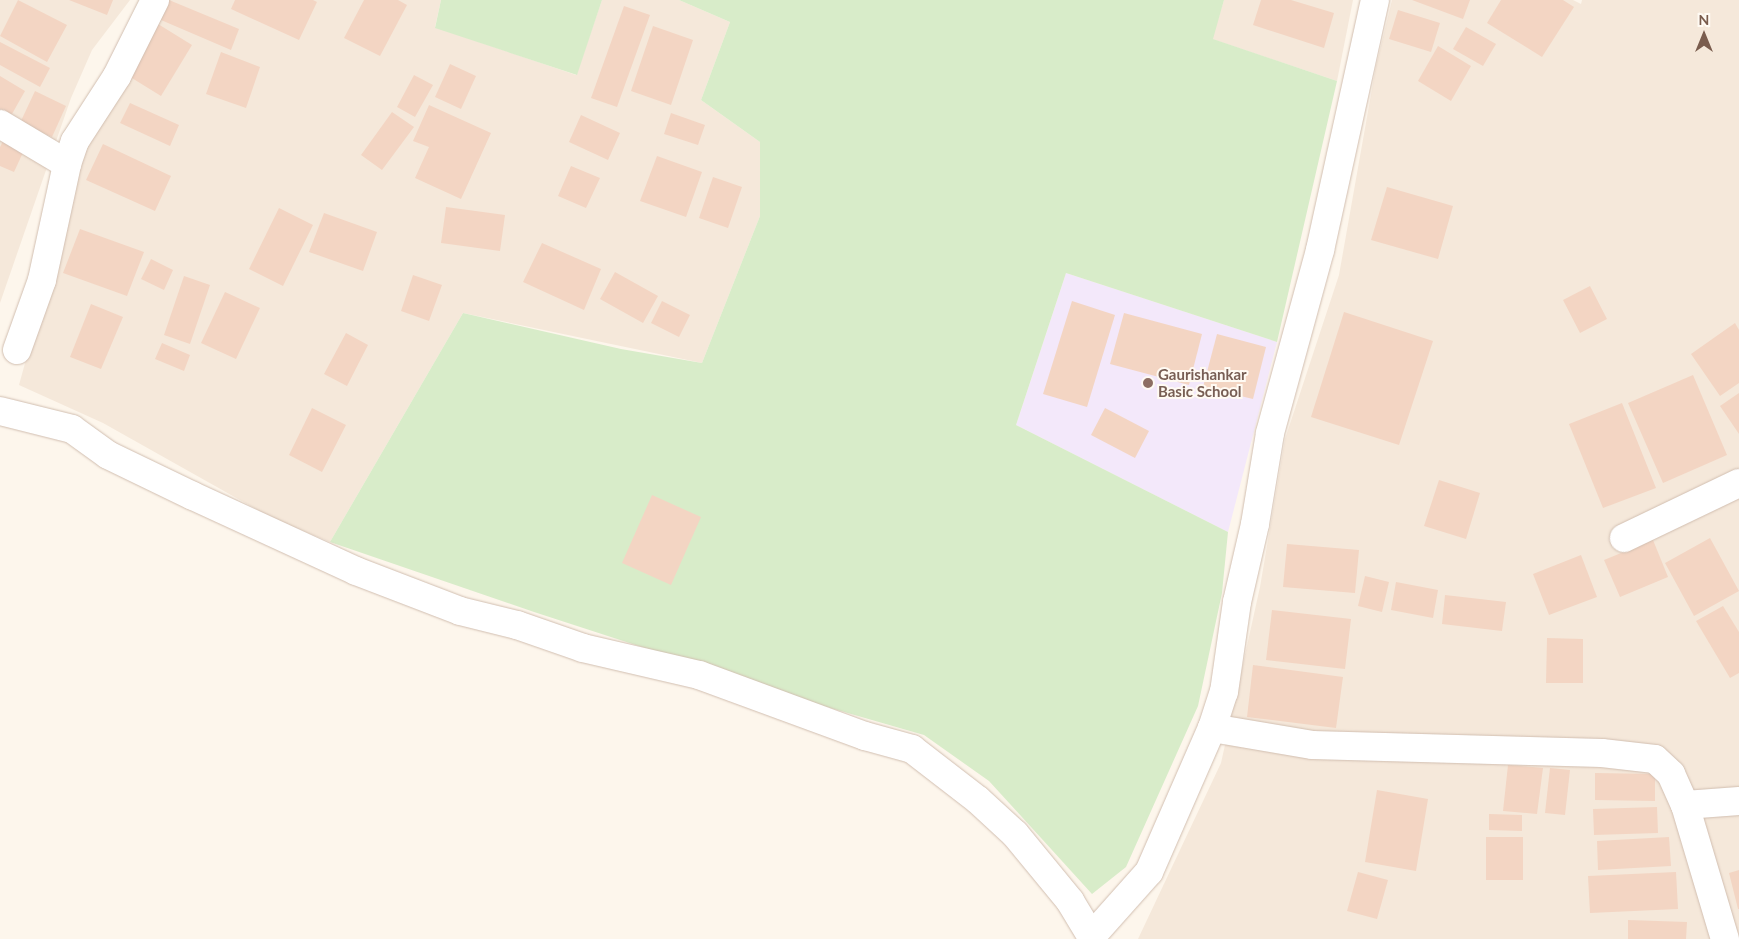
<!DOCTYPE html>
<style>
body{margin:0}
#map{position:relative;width:1739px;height:939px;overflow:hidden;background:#fdf6ec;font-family:Lato,sans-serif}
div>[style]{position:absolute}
.residential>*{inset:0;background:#f5e8da}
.education>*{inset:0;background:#f3e8fa}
.green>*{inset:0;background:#d8ecc9}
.building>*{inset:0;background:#f3d5c3}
.roads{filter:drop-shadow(0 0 1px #d1beb0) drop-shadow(0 0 1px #d1beb0)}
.street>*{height:28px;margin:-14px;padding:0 14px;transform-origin:14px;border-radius:14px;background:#fff}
.dots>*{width:14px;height:14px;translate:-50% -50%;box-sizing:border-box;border:2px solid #fffaf3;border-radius:50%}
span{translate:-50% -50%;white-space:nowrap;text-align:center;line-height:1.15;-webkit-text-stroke:4px #fffaf3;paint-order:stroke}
.education-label{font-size:15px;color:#785e54;font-weight:700}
.left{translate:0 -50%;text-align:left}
.north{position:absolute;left:1679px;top:10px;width:50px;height:50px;-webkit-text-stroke:4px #fffaf3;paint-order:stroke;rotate:0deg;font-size:14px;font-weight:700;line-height:20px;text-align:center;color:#7a5c4d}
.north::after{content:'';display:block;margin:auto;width:18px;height:22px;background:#7a5c4d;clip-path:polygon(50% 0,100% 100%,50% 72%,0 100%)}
</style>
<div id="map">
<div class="residential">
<div style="clip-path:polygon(0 0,130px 0,92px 50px,71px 98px,0 303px)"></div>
<div style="clip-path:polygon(164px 0,441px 0,435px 27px,576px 75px,602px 0,679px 0,730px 22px,701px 100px,760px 142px,760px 216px,702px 363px,463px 313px,330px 542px,272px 518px,103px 423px,19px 385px,81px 160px)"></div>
<div style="clip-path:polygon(1224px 0,1353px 0,1337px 81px,1212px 39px)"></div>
<div style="clip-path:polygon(1392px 0,1573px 0,1581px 4px,1582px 0,1739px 0,1739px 939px,1138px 939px,1221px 763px,1260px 587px,1285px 439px,1339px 275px,1376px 66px)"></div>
</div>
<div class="education">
<div style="clip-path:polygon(1066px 273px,1277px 342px,1228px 532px,1016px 425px)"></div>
</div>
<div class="green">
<div style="clip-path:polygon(441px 0,602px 0,577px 75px,435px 28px)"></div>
<div style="clip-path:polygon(679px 0,1224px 0,1213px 39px,1337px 81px,1277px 342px,1066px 273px,1016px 425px,1228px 532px,1222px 593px,1198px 706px,1126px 867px,1092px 894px,989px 781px,924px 735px,820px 705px,534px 612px,330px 542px,463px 313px,621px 349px,702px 363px,760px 216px,760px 142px,701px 100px,730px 22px)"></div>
</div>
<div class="building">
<div style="clip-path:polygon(18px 0,67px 25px,47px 62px,0 36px)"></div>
<div style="clip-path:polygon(69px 0,113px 0,107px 15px)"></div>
<div style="clip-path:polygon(169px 0,239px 29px,231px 50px,161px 20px)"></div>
<div style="clip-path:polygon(235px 0,313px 0,317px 2px,299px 40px,231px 9px)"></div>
<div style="clip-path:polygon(364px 0,398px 0,407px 5px,380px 56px,344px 38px)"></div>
<div style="clip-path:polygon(1261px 0,1291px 0,1334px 13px,1324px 48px,1253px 25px)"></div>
<div style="clip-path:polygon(1412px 0,1470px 0,1463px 19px)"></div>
<div style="clip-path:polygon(1501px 0,1563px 0,1574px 7px,1542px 57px,1487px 23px)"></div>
<div style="clip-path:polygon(624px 6px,650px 15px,617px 107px,591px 98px)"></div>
<div style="clip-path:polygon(1398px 10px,1440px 23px,1431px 52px,1389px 39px)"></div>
<div style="clip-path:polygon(158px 24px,192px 45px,161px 96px,127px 75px)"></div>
<div style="clip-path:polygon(653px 26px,693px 40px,671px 105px,631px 91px)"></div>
<div style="clip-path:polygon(1466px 27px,1496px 44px,1483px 66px,1453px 49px)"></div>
<div style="clip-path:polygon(0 42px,50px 68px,40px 87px,0 65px)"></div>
<div style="clip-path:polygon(1438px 46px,1471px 66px,1451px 101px,1418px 81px)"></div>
<div style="clip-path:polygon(221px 52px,260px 67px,246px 108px,206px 94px)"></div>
<div style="clip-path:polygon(450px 64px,476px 76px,461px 109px,435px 97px)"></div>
<div style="clip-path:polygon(414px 75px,433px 85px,415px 117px,397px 107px)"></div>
<div style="clip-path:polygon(0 76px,25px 91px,8px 121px,0 116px)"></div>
<div style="clip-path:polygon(35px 91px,66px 106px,52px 137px,20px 123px)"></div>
<div style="clip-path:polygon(130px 103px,179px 125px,170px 146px,120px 123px)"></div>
<div style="clip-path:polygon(429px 105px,491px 133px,461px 199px,415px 178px,429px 147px,413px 141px)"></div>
<div style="clip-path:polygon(392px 112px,414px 127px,382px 170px,361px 155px)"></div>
<div style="clip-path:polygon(671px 113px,705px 125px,698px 145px,664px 134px)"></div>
<div style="clip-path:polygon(581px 115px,620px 133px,608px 160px,569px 142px)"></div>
<div style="clip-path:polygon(5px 137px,26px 146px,14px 172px,0 166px,0 147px)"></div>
<div style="clip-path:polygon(103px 144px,171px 176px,155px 211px,86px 180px)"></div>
<div style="clip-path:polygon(657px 156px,702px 172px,686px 217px,640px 201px)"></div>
<div style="clip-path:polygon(571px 166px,600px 178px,586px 208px,558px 196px)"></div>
<div style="clip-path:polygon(713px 177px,742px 187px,728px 228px,699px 218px)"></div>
<div style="clip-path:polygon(1387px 187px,1453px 206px,1438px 259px,1371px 240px)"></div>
<div style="clip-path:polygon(446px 207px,505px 215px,500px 251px,441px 243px)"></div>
<div style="clip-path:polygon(279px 208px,313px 225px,283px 286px,249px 269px)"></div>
<div style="clip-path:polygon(324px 213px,377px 232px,363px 271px,309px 252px)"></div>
<div style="clip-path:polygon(80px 229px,144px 252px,127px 296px,63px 273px)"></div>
<div style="clip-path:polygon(542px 243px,601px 269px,584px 310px,523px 282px)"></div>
<div style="clip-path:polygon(151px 259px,173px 270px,164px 290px,141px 279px)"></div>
<div style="clip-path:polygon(615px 272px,658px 296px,643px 323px,600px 299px)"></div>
<div style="clip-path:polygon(413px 275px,442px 285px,429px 321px,401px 311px)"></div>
<div style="clip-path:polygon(184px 276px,210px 285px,190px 344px,164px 335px)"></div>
<div style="clip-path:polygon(1590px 286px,1607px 319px,1580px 333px,1563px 300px)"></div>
<div style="clip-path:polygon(225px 292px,260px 308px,236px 359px,201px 343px)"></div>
<div style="clip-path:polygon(662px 301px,690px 315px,679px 337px,651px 323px)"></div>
<div style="clip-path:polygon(1072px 301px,1115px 315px,1087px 407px,1043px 394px)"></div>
<div style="clip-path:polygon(91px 304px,123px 317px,101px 369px,70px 357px)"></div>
<div style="clip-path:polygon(1344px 312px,1433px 341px,1399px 445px,1311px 417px)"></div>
<div style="clip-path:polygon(1124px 313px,1202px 334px,1189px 385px,1110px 364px)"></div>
<div style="clip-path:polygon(1735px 323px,1739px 330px,1739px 383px,1720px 396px,1691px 354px)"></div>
<div style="clip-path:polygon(346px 333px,368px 345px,347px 386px,324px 374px)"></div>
<div style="clip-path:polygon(1217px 334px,1266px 347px,1253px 399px,1203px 387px)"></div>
<div style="clip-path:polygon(162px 343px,190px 355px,184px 371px,155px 359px)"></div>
<div style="clip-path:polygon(1693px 375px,1727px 455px,1663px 483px,1628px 403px)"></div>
<div style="clip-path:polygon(1739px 393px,1739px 434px,1720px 406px)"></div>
<div style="clip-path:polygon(1622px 403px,1656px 488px,1603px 508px,1569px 424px)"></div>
<div style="clip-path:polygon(312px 408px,346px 425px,322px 472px,289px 455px)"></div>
<div style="clip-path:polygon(1105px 408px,1149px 431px,1135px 458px,1091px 435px)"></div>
<div style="clip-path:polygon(1439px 480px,1480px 493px,1466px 539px,1424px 526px)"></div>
<div style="clip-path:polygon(652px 495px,701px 517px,671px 585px,622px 563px)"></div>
<div style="clip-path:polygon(1710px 538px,1739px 591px,1694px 616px,1665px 563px)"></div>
<div style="clip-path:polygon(1653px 540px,1668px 577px,1620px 597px,1604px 560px)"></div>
<div style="clip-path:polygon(1287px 544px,1359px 550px,1355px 593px,1283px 587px)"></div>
<div style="clip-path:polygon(1581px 555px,1597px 597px,1549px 615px,1533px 574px)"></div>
<div style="clip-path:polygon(1365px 576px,1389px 582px,1382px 612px,1358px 606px)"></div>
<div style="clip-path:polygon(1396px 582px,1438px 590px,1433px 618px,1391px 610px)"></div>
<div style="clip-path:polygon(1445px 595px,1506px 602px,1502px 631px,1442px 624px)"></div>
<div style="clip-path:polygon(1723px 606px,1739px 632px,1739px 673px,1730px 678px,1696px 621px)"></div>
<div style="clip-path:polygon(1272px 610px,1351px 619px,1345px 669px,1266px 660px)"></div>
<div style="clip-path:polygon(1547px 638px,1583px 639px,1583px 683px,1546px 683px)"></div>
<div style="clip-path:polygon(1253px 665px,1343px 677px,1336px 728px,1247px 717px)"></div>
<div style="clip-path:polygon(1508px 765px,1543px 768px,1537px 814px,1503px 811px)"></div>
<div style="clip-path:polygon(1550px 768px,1570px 770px,1565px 815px,1545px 813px)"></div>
<div style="clip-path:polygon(1595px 773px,1655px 774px,1655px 801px,1595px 800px)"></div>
<div style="clip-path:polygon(1377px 790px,1428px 799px,1416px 871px,1365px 862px)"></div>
<div style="clip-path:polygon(1657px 807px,1658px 833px,1594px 835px,1593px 809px)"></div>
<div style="clip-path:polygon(1489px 814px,1522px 815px,1522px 831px,1489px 830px)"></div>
<div style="clip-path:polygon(1486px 837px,1523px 837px,1523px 880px,1486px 880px)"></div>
<div style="clip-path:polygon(1669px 837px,1671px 866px,1598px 870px,1597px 841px)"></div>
<div style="clip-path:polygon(1739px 870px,1739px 909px,1738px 909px,1729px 873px)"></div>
<div style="clip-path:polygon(1358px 872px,1388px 880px,1377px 919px,1347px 911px)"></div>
<div style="clip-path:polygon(1676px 872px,1678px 909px,1590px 913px,1588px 876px)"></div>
<div style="clip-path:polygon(1628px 920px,1687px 922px,1686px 939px,1628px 939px)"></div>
</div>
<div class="roads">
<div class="street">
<div style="left:0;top:124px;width:78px;rotate:30.8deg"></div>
<div style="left:17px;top:350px;width:74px;rotate:-70.3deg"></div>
<div style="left:42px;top:280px;width:119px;rotate:-77.8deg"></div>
<div style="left:67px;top:164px;width:24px;rotate:-71deg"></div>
<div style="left:75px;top:141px;width:77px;rotate:-57.1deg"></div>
<div style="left:117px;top:76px;width:85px;rotate:-63.4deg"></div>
<div style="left:0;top:411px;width:74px;rotate:14deg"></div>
<div style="left:72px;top:429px;width:44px;rotate:35.8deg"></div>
<div style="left:108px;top:455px;width:94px;rotate:25.8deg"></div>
<div style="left:193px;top:496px;width:179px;rotate:24.7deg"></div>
<div style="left:356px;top:571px;width:111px;rotate:21deg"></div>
<div style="left:460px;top:611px;width:59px;rotate:13.8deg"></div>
<div style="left:517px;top:625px;width:70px;rotate:19.2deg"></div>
<div style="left:583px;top:648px;width:119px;rotate:13.1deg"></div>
<div style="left:699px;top:675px;width:177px;rotate:20.2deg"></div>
<div style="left:865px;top:736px;width:49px;rotate:15.5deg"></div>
<div style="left:912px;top:749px;width:83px;rotate:37.7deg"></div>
<div style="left:978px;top:800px;width:50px;rotate:42.6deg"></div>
<div style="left:1015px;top:834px;width:87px;rotate:50.6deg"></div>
<div style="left:1070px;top:901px;width:44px;rotate:58.8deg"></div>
<div style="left:1624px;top:538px;width:127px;rotate:-25.6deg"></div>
<div style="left:1212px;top:728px;width:101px;rotate:9.6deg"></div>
<div style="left:1312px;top:745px;width:290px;rotate:1.6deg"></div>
<div style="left:1602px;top:753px;width:53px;rotate:6.5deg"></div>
<div style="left:1655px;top:759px;width:22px;rotate:43deg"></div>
<div style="left:1671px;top:774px;width:34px;rotate:66deg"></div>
<div style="left:1685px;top:805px;width:140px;rotate:73.4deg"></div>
<div style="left:1685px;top:805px;width:54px;rotate:-4.2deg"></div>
<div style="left:1091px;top:937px;width:87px;rotate:-48.3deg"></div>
<div style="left:1149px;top:872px;width:157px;rotate:-66.4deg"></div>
<div style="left:1212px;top:728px;width:38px;rotate:-72deg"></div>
<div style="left:1224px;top:692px;width:91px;rotate:-81.8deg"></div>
<div style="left:1237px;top:602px;width:80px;rotate:-77deg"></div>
<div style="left:1255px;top:524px;width:92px;rotate:-80.6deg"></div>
<div style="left:1270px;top:433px;width:190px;rotate:-74.7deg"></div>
<div style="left:1320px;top:250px;width:256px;rotate:-77.6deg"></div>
</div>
</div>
<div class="dots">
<div style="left:1148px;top:383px;background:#8d6e63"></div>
</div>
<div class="education-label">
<span class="left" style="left:1158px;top:383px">Gaurishankar<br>Basic School</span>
</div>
<div class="north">N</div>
</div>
